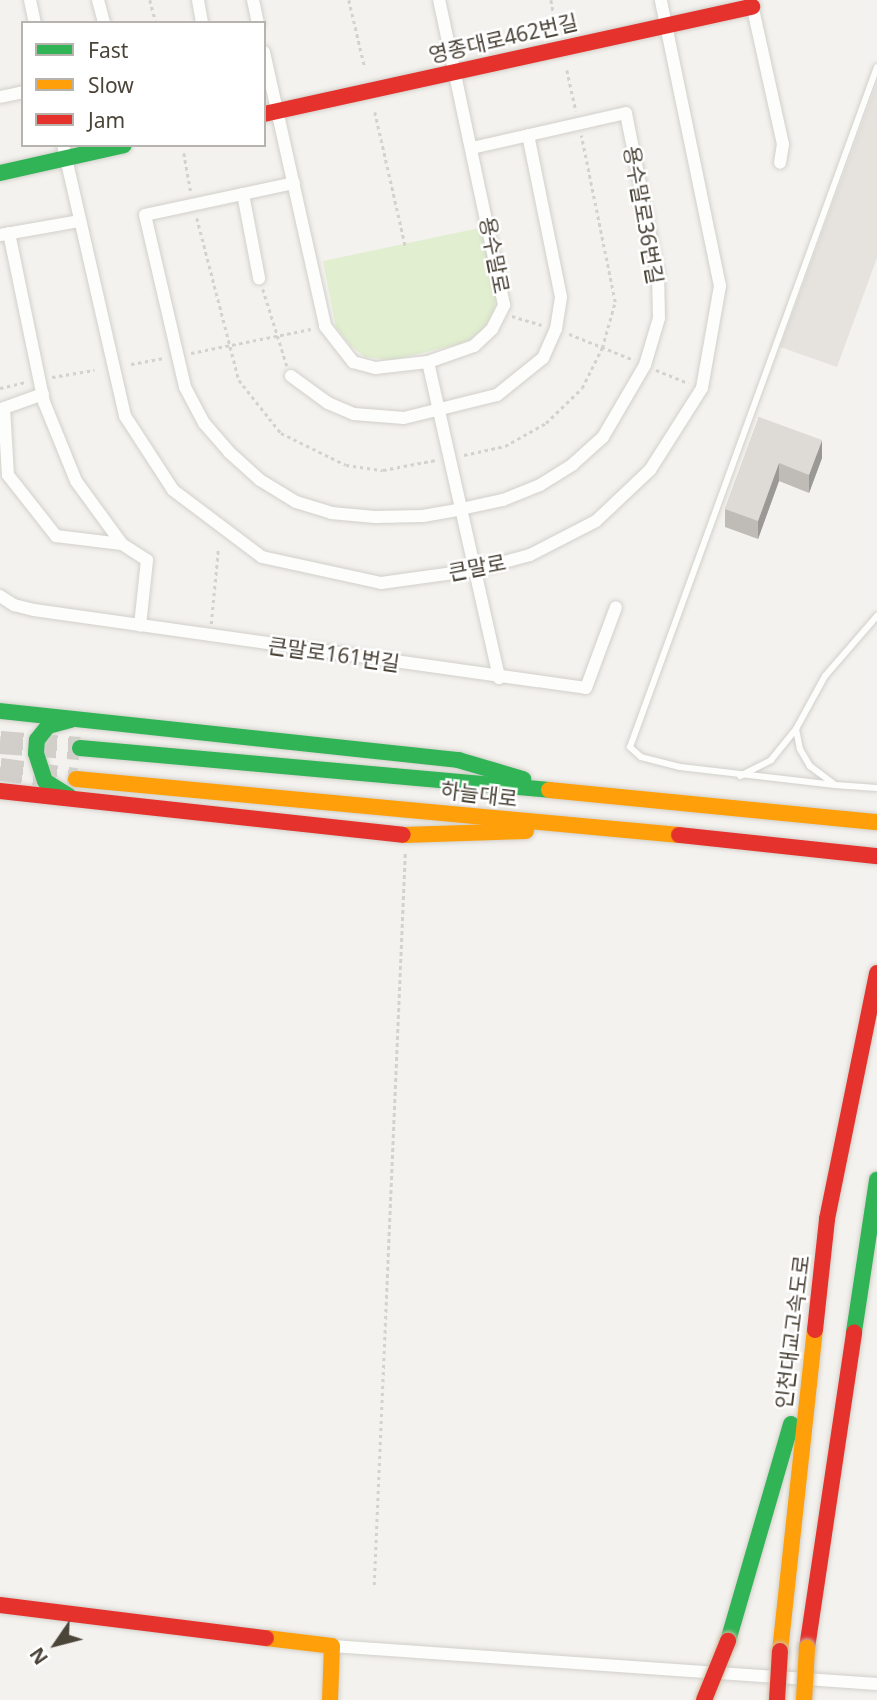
<!DOCTYPE html>
<meta charset="utf-8">
<style>
body{margin:0}
#map{position:relative;width:877px;height:1700px;overflow:hidden;background:#f4f2ee;font-family:"Noto Sans","Noto Sans KR",sans-serif}
div>[style]{position:absolute}
.green>*{inset:0;background:#e1eecf}
.parking>*{inset:0;background:#e6e3df}
.highway-tunnel>*{height:23px;margin-top:-11.5px;transform-origin:0;background:repeating-linear-gradient(90deg,#d2cfca 0 23px,transparent 0 34px)}
.path>*{height:2.5px;margin-top:-1.25px;transform-origin:0;background:repeating-linear-gradient(90deg,#d3d2cc 0 3.5px,transparent 0 7px)}
.roads{filter:drop-shadow(0 0 2px #d2d0cb) drop-shadow(0 0 2px #d2d0cb)}
.lane>*{height:6px;margin:-3px;padding:0 3px;transform-origin:3px;border-radius:3px;background:#fdfdfc}
.street>*{height:12px;margin:-6px;padding:0 6px;transform-origin:6px;border-radius:6px;background:#fdfdfc}
.fast>*{height:16px;margin:-8px;padding:0 8px;transform-origin:8px;border-radius:8px;background:#30b455}
.slow>*{height:16px;margin:-8px;padding:0 8px;transform-origin:8px;border-radius:8px;background:#ff9f0a}
.jam>*{height:16px;margin:-8px;padding:0 8px;transform-origin:8px;border-radius:8px;background:#e5322d}
.bridges{filter:drop-shadow(0 0 2px #ccbfa9) drop-shadow(0 0 2px #ccbfa9)}
.slow-bridge>*{height:16px;margin:-8px;padding:0 8px;transform-origin:8px;border-radius:8px;background:#ff9f0a}
.jam-bridge>*{height:16px;margin:-8px;padding:0 8px;transform-origin:8px;border-radius:8px;background:#e5322d}
.wall>*{inset:0;background:#bfbcb8}
.shaded-wall>*{inset:0;background:#9b9996}
.building>*{inset:0;background:#dedbd6}
span{translate:-50% -50%;white-space:nowrap;text-align:center;line-height:1.15;-webkit-text-stroke:5px #fff;paint-order:stroke}
.street-label{font-size:21px;color:#4b4439}
.legend{position:absolute;left:21px;top:21px;width:245px;height:126px;box-sizing:border-box;background:#fff;border:2px solid #b7b4b0;margin:0;padding:9px 12px;list-style:none;font-size:21px;color:#4b4439}
.legend li{display:flex;align-items:center;gap:14px;height:35px}
.legend b{width:35px;border:2px solid #b7b4b0}
.north{position:absolute;left:21px;top:1609px;width:70px;height:70px;-webkit-text-stroke:5px #fff;paint-order:stroke;rotate:235deg;font-size:19px;font-weight:700;line-height:28px;text-align:center;color:#4b4439}
.north::after{content:'';display:block;margin:auto;width:24px;height:32px;background:#4b4439;clip-path:polygon(50% 0,100% 100%,50% 72%,0 100%)}
</style>
<div id="map">
<div class="green">
<div style="clip-path:polygon(484px 227px,497px 291px,494px 311px,482px 331px,464px 343px,392px 360px,365px 357px,350px 345px,336px 327px,323px 261px)"></div>
</div>
<div class="parking">
<div style="clip-path:polygon(877px 83px,877px 258px,837px 367px,780px 347px)"></div>
</div>
<div class="highway-tunnel">
<div style="left:0;top:742px;width:80px;rotate:4.3deg"></div>
<div style="left:0;top:769px;width:77px;rotate:7.5deg"></div>
</div>
<div class="path">
<div style="left:150px;top:0;width:24px;rotate:75deg"></div>
<div style="left:349px;top:0;width:70px;rotate:76.8deg"></div>
<div style="left:551px;top:0;width:33px;rotate:79deg"></div>
<div style="left:567px;top:70px;width:42px;rotate:77.6deg"></div>
<div style="left:375px;top:112px;width:139px;rotate:77.2deg"></div>
<div style="left:184px;top:153px;width:39px;rotate:80deg"></div>
<div style="left:197px;top:218px;width:167px;rotate:75.5deg"></div>
<div style="left:239px;top:380px;width:68px;rotate:51.6deg"></div>
<div style="left:281px;top:433px;width:72px;rotate:26.2deg"></div>
<div style="left:346px;top:465px;width:37px;rotate:8deg"></div>
<div style="left:383px;top:470px;width:54px;rotate:-10.7deg"></div>
<div style="left:263px;top:289px;width:81px;rotate:72.7deg"></div>
<div style="left:512px;top:316px;width:31px;rotate:17deg"></div>
<div style="left:569px;top:334px;width:70px;rotate:21.8deg"></div>
<div style="left:191px;top:353px;width:122px;rotate:-11.3deg"></div>
<div style="left:131px;top:364px;width:34px;rotate:-10deg"></div>
<div style="left:656px;top:370px;width:35px;rotate:22deg"></div>
<div style="left:52px;top:377px;width:43px;rotate:-9.5deg"></div>
<div style="left:0;top:388px;width:26px;rotate:-13deg"></div>
<div style="left:464px;top:455px;width:42px;rotate:-12.4deg"></div>
<div style="left:505px;top:446px;width:47px;rotate:-29.3deg"></div>
<div style="left:546px;top:423px;width:50px;rotate:-44.2deg"></div>
<div style="left:582px;top:388px;width:45px;rotate:-63.4deg"></div>
<div style="left:602px;top:348px;width:48px;rotate:-74.2deg"></div>
<div style="left:615px;top:302px;width:170px;rotate:-101.5deg"></div>
<div style="left:211px;top:624px;width:74px;rotate:-84.6deg"></div>
<div style="left:374px;top:1585px;width:732px;rotate:-87.57deg"></div>
</div>
<div class="roads">
<div class="lane">
<div style="left:877px;top:616px;width:79px;rotate:130.9deg"></div>
<div style="left:825px;top:676px;width:60px;rotate:118.7deg"></div>
<div style="left:796px;top:729px;width:20px;rotate:79deg"></div>
<div style="left:800px;top:749px;width:20px;rotate:60deg"></div>
<div style="left:810px;top:766px;width:31px;rotate:37deg"></div>
<div style="left:835px;top:785px;width:42px;rotate:4.1deg"></div>
<div style="left:740px;top:776px;width:35px;rotate:-27deg"></div>
<div style="left:771px;top:760px;width:40px;rotate:-51deg"></div>
<div style="left:835px;top:785px;width:156px;rotate:-173.4deg"></div>
<div style="left:680px;top:767px;width:40px;rotate:-165.6deg"></div>
<div style="left:641px;top:757px;width:15px;rotate:-138deg"></div>
<div style="left:630px;top:747px;width:723px;rotate:-70.04deg"></div>
</div>
<div class="street">
<div style="left:30px;top:0;width:24px;rotate:78deg"></div>
<div style="left:98px;top:0;width:24px;rotate:75deg"></div>
<div style="left:198px;top:0;width:23px;rotate:80deg"></div>
<div style="left:253px;top:0;width:24px;rotate:78deg"></div>
<div style="left:751px;top:0;width:148px;rotate:77.5deg"></div>
<div style="left:783px;top:144px;width:19px;rotate:99deg"></div>
<div style="left:264px;top:52px;width:281px;rotate:77.4deg"></div>
<div style="left:325px;top:326px;width:46px;rotate:52.1deg"></div>
<div style="left:353px;top:362px;width:23px;rotate:15deg"></div>
<div style="left:375px;top:368px;width:53px;rotate:-6.5deg"></div>
<div style="left:428px;top:362px;width:49px;rotate:-19.2deg"></div>
<div style="left:474px;top:346px;width:25px;rotate:-43deg"></div>
<div style="left:492px;top:329px;width:27px;rotate:-63deg"></div>
<div style="left:504px;top:305px;width:312px;rotate:-102deg"></div>
<div style="left:0;top:97px;width:24px;rotate:-12deg"></div>
<div style="left:63px;top:145px;width:278px;rotate:77.1deg"></div>
<div style="left:125px;top:416px;width:88px;rotate:57deg"></div>
<div style="left:173px;top:490px;width:111px;rotate:37deg"></div>
<div style="left:262px;top:557px;width:122px;rotate:12.3deg"></div>
<div style="left:381px;top:583px;width:95px;rotate:-7.9deg"></div>
<div style="left:475px;top:570px;width:57px;rotate:-15.3deg"></div>
<div style="left:530px;top:555px;width:74px;rotate:-27.3deg"></div>
<div style="left:596px;top:521px;width:74px;rotate:-43.4deg"></div>
<div style="left:650px;top:470px;width:97px;rotate:-57.6deg"></div>
<div style="left:702px;top:388px;width:104px;rotate:-80deg"></div>
<div style="left:720px;top:286px;width:292px;rotate:-101.7deg"></div>
<div style="left:294px;top:183px;width:152px;rotate:167.9deg"></div>
<div style="left:145px;top:215px;width:177px;rotate:76.9deg"></div>
<div style="left:185px;top:387px;width:41px;rotate:62.2deg"></div>
<div style="left:204px;top:423px;width:38px;rotate:49deg"></div>
<div style="left:229px;top:452px;width:42px;rotate:42.1deg"></div>
<div style="left:260px;top:480px;width:42px;rotate:31.4deg"></div>
<div style="left:296px;top:502px;width:37px;rotate:17deg"></div>
<div style="left:331px;top:513px;width:44px;rotate:5.2deg"></div>
<div style="left:375px;top:517px;width:48px;rotate:-1.2deg"></div>
<div style="left:423px;top:516px;width:39px;rotate:-10deg"></div>
<div style="left:461px;top:509px;width:43px;rotate:-12.1deg"></div>
<div style="left:503px;top:500px;width:40px;rotate:-22deg"></div>
<div style="left:540px;top:485px;width:39px;rotate:-32deg"></div>
<div style="left:573px;top:464px;width:40px;rotate:-42deg"></div>
<div style="left:603px;top:437px;width:83px;rotate:-59.7deg"></div>
<div style="left:645px;top:365px;width:49px;rotate:-73.4deg"></div>
<div style="left:659px;top:318px;width:43px;rotate:-91.3deg"></div>
<div style="left:658px;top:275px;width:165px;rotate:-101.2deg"></div>
<div style="left:626px;top:113px;width:158px;rotate:167.2deg"></div>
<div style="left:243px;top:194px;width:86px;rotate:79.2deg"></div>
<div style="left:9px;top:233px;width:173px;rotate:78.3deg"></div>
<div style="left:44px;top:402px;width:85px;rotate:67.9deg"></div>
<div style="left:76px;top:481px;width:78px;rotate:53.9deg"></div>
<div style="left:122px;top:544px;width:30px;rotate:33deg"></div>
<div style="left:147px;top:560px;width:66px;rotate:96.1deg"></div>
<div style="left:0;top:235px;width:80px;rotate:-10deg"></div>
<div style="left:428px;top:362px;width:324px;rotate:77.3deg"></div>
<div style="left:291px;top:376px;width:46px;rotate:36.1deg"></div>
<div style="left:328px;top:403px;width:28px;rotate:23deg"></div>
<div style="left:354px;top:414px;width:50px;rotate:4.6deg"></div>
<div style="left:404px;top:418px;width:96px;rotate:-13.9deg"></div>
<div style="left:497px;top:395px;width:59px;rotate:-38.8deg"></div>
<div style="left:543px;top:358px;width:32px;rotate:-66deg"></div>
<div style="left:556px;top:329px;width:32px;rotate:-81deg"></div>
<div style="left:561px;top:297px;width:165px;rotate:-101.5deg"></div>
<div style="left:43px;top:394px;width:41px;rotate:160.3deg"></div>
<div style="left:4px;top:408px;width:67px;rotate:86.6deg"></div>
<div style="left:8px;top:475px;width:78px;rotate:51.8deg"></div>
<div style="left:56px;top:536px;width:66px;rotate:6.9deg"></div>
<div style="left:0;top:596px;width:17px;rotate:33deg"></div>
<div style="left:14px;top:605px;width:21px;rotate:14deg"></div>
<div style="left:34px;top:610px;width:557px;rotate:8.04deg"></div>
<div style="left:586px;top:688px;width:86px;rotate:-69.7deg"></div>
<div style="left:332px;top:1646px;width:546px;rotate:3.99deg"></div>
</div>
<div class="fast">
<div style="left:0;top:173px;width:127px;rotate:-12.7deg"></div>
<div style="left:0;top:711px;width:461px;rotate:6.1deg"></div>
<div style="left:458px;top:760px;width:68px;rotate:16.3deg"></div>
<div style="left:80px;top:748px;width:471px;rotate:5.1deg"></div>
<div style="left:69px;top:796px;width:28px;rotate:-148deg"></div>
<div style="left:45px;top:781px;width:29px;rotate:-108deg"></div>
<div style="left:36px;top:753px;width:13px;rotate:-86deg"></div>
<div style="left:37px;top:740px;width:18px;rotate:-52deg"></div>
<div style="left:48px;top:726px;width:24px;rotate:-15deg"></div>
<div style="left:854px;top:1332px;width:154px;rotate:-81.4deg"></div>
<div style="left:728px;top:1641px;width:226px;rotate:-73.8deg"></div>
</div>
<div class="slow">
<div style="left:76px;top:779px;width:606px;rotate:5.31deg"></div>
<div style="left:549px;top:790px;width:330px;rotate:5.6deg"></div>
<div style="left:403px;top:835px;width:123px;rotate:-1.9deg"></div>
<div style="left:266px;top:1638px;width:66px;rotate:6.9deg"></div>
<div style="left:332px;top:1646px;width:54px;rotate:92.1deg"></div>
<div style="left:780px;top:1651px;width:323px;rotate:-83.8deg"></div>
</div>
<div class="jam">
<div style="left:264px;top:114px;width:500px;rotate:-12.4deg"></div>
<div style="left:0;top:791px;width:405px;rotate:6.2deg"></div>
<div style="left:679px;top:835px;width:199px;rotate:6.1deg"></div>
<div style="left:815px;top:1330px;width:112px;rotate:-83.8deg"></div>
<div style="left:827px;top:1219px;width:251px;rotate:-78.5deg"></div>
<div style="left:0;top:1605px;width:268px;rotate:7.1deg"></div>
<div style="left:807px;top:1648px;width:319px;rotate:-81.5deg"></div>
</div>
</div>
<div class="bridges">
<div class="slow-bridge">
<div style="left:804px;top:1700px;width:52px;rotate:-86.7deg"></div>
</div>
<div class="jam-bridge">
<div style="left:704px;top:1700px;width:64px;rotate:-67.9deg"></div>
<div style="left:777px;top:1700px;width:49px;rotate:-86.5deg"></div>
</div>
</div>
<div class="wall">
<div style="clip-path:polygon(759px 417px,822px 458px,809px 493px,779px 481px,758px 539px,725px 527px,725px 509px)"></div>
</div>
<div class="shaded-wall">
<div style="clip-path:polygon(822px 440px,822px 458px,809px 493px,809px 475px)"></div>
<div style="clip-path:polygon(779px 463px,779px 481px,758px 539px,758px 521px)"></div>
</div>
<div class="building">
<div style="clip-path:polygon(759px 417px,822px 440px,809px 475px,779px 463px,758px 521px,725px 509px)"></div>
</div>
<div class="street-label">
<span style="left:503px;top:38px;rotate:-13deg">영종대로462번길</span>
<span style="left:644px;top:215px;rotate:80deg">용수말로36번길</span>
<span style="left:495px;top:255px;rotate:79deg">용수말로</span>
<span style="left:477px;top:567px;rotate:-11deg">큰말로</span>
<span style="left:334px;top:654px;rotate:8deg">큰말로161번길</span>
<span style="left:479px;top:794px;rotate:7deg">하늘대로</span>
<span style="left:792px;top:1332px;rotate:-83deg">인천대교고속도로</span>
</div>
<ul class="legend">
<li><b style="height:9px;background:#30b455"></b>Fast</li>
<li><b style="height:9px;background:#ff9f0a"></b>Slow</li>
<li><b style="height:9px;background:#e5322d"></b>Jam</li>
</ul>
<div class="north">N</div>
</div>
